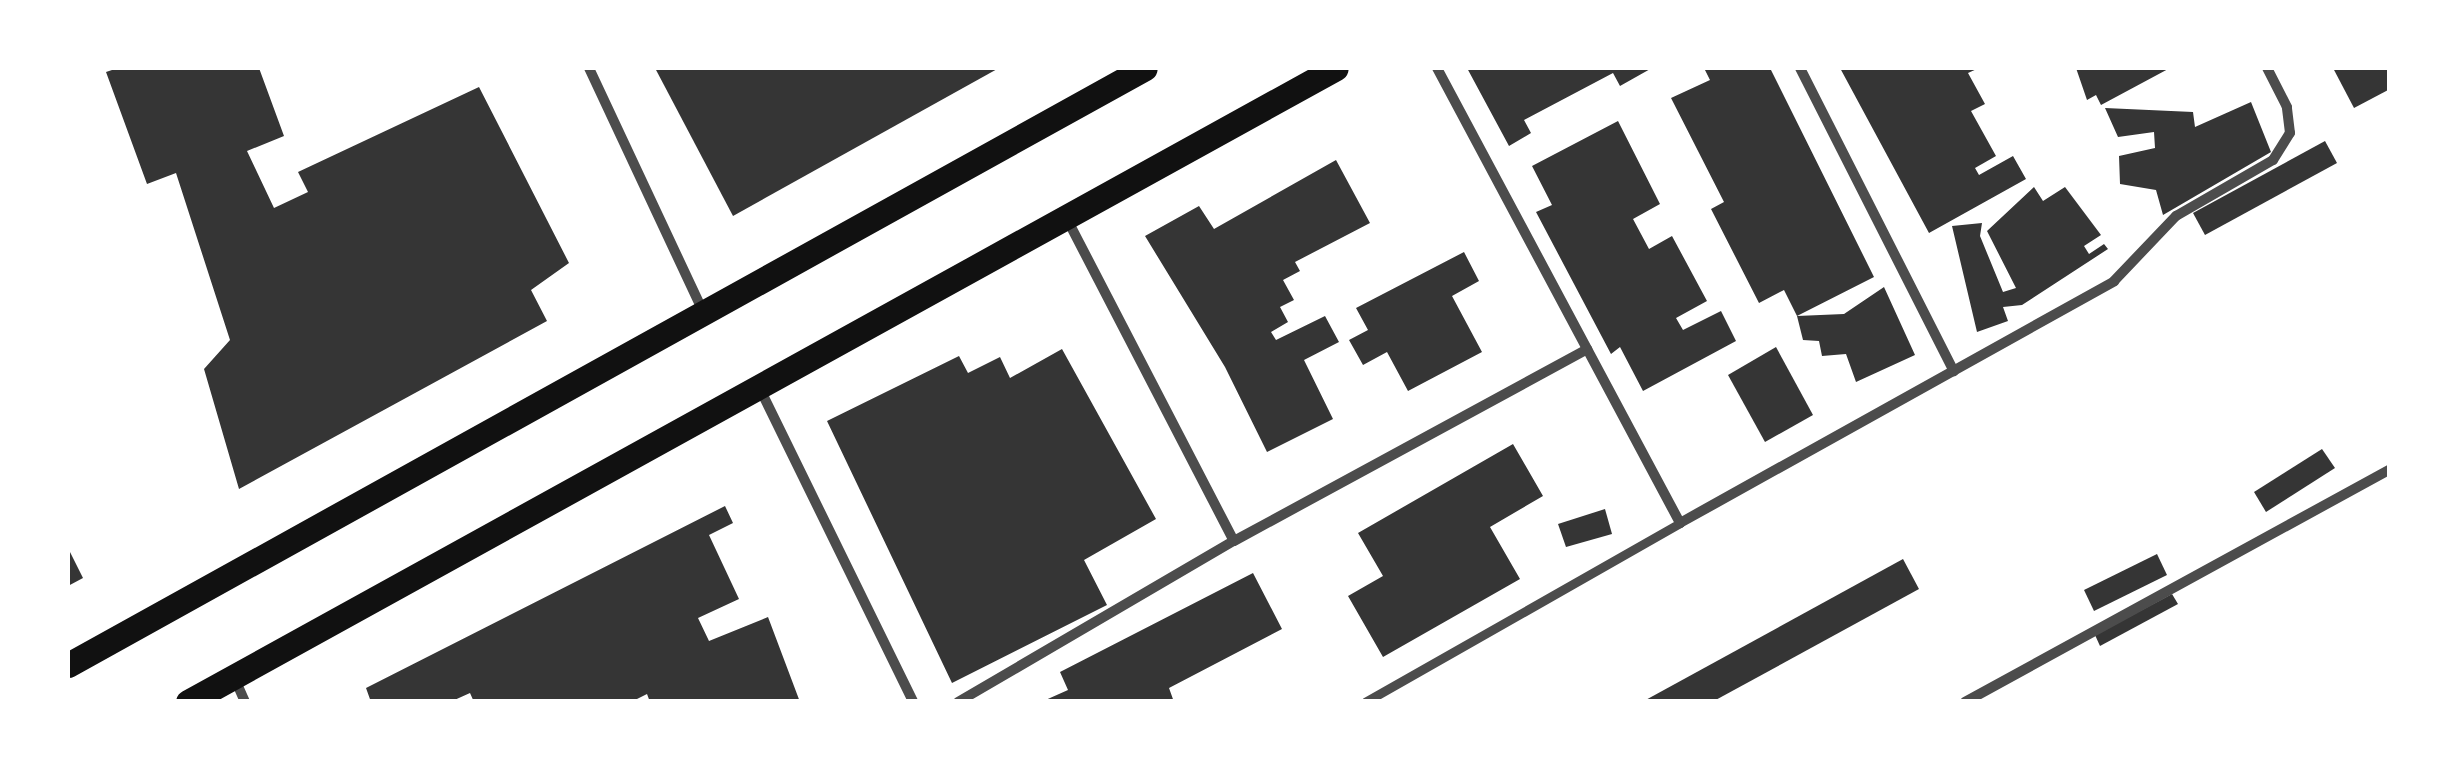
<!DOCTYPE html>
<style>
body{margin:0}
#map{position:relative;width:2457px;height:769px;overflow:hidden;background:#fff;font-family:"DejaVu Sans",sans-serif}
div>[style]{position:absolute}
.building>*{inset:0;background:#353535}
.pedestrian>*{height:9px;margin:-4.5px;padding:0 4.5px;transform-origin:4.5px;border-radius:4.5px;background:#4c4c4c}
.minor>*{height:10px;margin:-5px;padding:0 5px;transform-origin:5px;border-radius:5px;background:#4c4c4c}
.primary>*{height:25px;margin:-12.5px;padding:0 12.5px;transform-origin:12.5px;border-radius:12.5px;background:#111}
span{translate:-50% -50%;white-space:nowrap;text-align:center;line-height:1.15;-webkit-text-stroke:9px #fff;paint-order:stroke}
.frame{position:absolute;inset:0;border:70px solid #fff;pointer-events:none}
</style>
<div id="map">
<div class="building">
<div style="clip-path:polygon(118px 68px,259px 68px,284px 136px,247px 151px,274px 208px,308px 192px,298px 172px,479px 87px,569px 263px,531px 290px,547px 321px,239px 489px,204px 369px,230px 340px,176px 173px,147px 184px,106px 72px)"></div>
<div style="clip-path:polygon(655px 68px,999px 68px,733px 216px)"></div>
<div style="clip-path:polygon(1467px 68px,1652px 68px,1620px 86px,1613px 73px,1524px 120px,1531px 133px,1509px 146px)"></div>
<div style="clip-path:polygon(1704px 68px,1770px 68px,1874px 277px,1797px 316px,1784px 290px,1759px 303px,1711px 209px,1724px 202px,1671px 98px,1710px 80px)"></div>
<div style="clip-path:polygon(1840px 68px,1979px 68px,1968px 73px,1985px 104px,1971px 111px,1996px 156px,1975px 168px,1979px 175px,2013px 156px,2026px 179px,1929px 233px)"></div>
<div style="clip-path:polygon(2076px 68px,2170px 68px,2101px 105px,2096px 95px,2087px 100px)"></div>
<div style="clip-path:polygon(2333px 68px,2390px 68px,2390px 89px,2354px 108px)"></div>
<div style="clip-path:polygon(2251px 102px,2271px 152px,2163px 215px,2156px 190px,2120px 184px,2119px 156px,2155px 148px,2154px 132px,2118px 137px,2105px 108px,2193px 112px,2195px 127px)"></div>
<div style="clip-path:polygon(1618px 121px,1660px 204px,1633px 219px,1649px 249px,1672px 236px,1707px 301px,1676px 318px,1683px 330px,1721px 311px,1736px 341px,1643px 391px,1620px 347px,1611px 354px,1536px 212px,1552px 205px,1532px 166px)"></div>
<div style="clip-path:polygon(2325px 141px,2337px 163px,2205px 235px,2193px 213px)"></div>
<div style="clip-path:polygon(1336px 160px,1370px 223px,1295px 262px,1300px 271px,1283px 280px,1294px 300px,1280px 307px,1288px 322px,1271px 332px,1276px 340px,1325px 316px,1339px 342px,1304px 360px,1333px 419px,1267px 452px,1225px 367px,1145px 236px,1199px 206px,1214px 229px)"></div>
<div style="clip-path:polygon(2034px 187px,2043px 201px,2065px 187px,2101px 235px,2084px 246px,2089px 254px,2104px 244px,2108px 249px,2022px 305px,2003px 307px,2008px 321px,1977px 332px,1952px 226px,1982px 223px,1980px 236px,2003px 292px,2016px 288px,1987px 231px)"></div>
<div style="clip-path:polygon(1464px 252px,1479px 281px,1452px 296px,1482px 352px,1408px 391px,1387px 352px,1363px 365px,1349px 340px,1368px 330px,1356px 308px)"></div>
<div style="clip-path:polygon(1884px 287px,1915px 355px,1856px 382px,1846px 354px,1822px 356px,1819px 341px,1803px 340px,1797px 316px,1844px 314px)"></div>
<div style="clip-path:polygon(1776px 347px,1813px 415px,1765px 442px,1728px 375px)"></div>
<div style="clip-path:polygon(1062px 349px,1156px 519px,1084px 560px,1107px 605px,952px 683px,827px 421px,959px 356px,968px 373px,1000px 357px,1010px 378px)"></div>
<div style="clip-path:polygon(1513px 444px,1543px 496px,1490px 527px,1520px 579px,1383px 657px,1348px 596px,1383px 576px,1358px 533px)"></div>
<div style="clip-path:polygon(2322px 449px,2335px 468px,2266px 512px,2254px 492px)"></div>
<div style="clip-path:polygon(725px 506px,733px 523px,709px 535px,739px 599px,698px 618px,709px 641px,768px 617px,800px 702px,650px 702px,647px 694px,631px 702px,474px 702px,470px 693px,450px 702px,371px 702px,366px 688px)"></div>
<div style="clip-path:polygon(1605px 509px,1612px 534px,1566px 547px,1558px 524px)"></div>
<div style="clip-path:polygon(68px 548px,83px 578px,68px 586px)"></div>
<div style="clip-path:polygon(2157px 554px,2167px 575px,2094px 611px,2084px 590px)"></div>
<div style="clip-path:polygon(1903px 559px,1919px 589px,1712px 702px,1642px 702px)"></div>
<div style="clip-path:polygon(1253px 573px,1282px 629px,1169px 688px,1174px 702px,1041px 702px,1068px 690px,1060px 672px)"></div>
<div style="clip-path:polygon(2172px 594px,2178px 604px,2100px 646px,2095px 635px)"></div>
</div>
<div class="pedestrian">
<div style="left:1365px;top:702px;width:362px;rotate:-29.6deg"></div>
</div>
<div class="minor">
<div style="left:589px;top:68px;width:268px;rotate:64.9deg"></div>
<div style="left:1437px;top:68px;width:516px;rotate:61.89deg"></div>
<div style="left:1680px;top:523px;width:497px;rotate:-29.1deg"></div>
<div style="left:2114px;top:281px;width:90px;rotate:-46.4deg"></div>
<div style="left:2176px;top:216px;width:112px;rotate:-30deg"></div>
<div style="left:2273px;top:160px;width:32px;rotate:-58deg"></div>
<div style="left:2290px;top:133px;width:26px;rotate:-97deg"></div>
<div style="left:2287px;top:107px;width:44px;rotate:-117.1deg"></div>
<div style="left:1800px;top:68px;width:340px;rotate:63.1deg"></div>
<div style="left:1068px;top:221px;width:360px;rotate:62.6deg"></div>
<div style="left:760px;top:389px;width:348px;rotate:63.9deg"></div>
<div style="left:234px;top:677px;width:27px;rotate:66deg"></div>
<div style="left:958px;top:702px;width:320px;rotate:-30.3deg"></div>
<div style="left:1234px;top:541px;width:402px;rotate:-28.5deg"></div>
<div style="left:1965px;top:702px;width:485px;rotate:-28.7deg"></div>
</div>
<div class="primary">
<div style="left:68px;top:665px;width:1231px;rotate:-29deg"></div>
<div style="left:188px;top:702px;width:1311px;rotate:-28.91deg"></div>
</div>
<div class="frame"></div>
</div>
